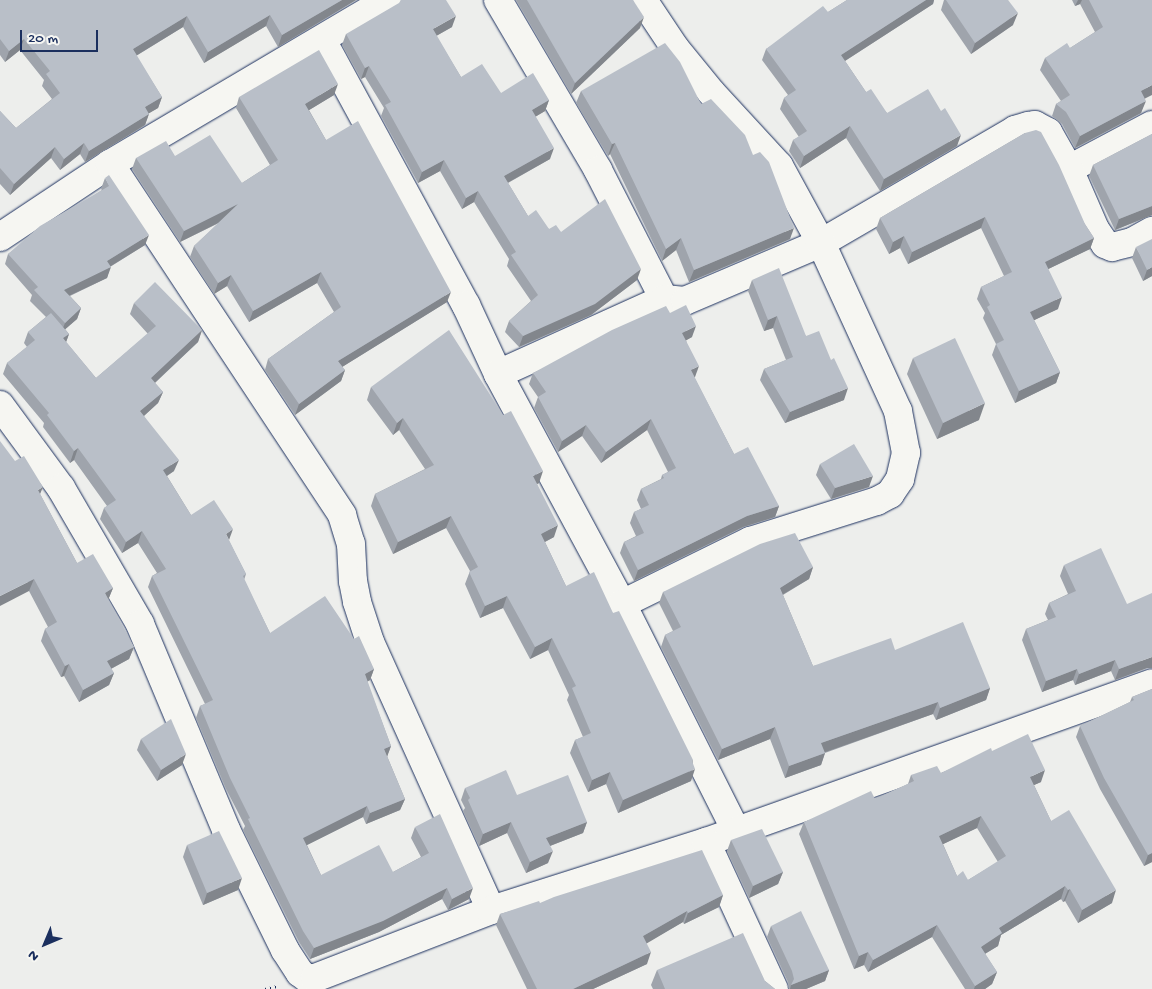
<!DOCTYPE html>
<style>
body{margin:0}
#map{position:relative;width:1152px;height:989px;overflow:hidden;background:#edeeec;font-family:"Gochi Hand",sans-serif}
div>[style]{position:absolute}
.path>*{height:3px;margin-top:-1.5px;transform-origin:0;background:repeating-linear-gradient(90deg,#1b2f5e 0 1px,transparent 0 5px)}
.roads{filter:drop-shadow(0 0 1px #1b2f5e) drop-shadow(0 0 1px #1b2f5e)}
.minor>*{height:28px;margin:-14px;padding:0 14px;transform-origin:14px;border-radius:14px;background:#f6f6f2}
.wall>*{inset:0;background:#9fa4ac}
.shaded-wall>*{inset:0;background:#82868c}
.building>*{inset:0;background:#b9bfc8}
span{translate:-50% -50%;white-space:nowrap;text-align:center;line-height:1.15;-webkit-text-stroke:5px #f6f6f2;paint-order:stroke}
.north{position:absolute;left:20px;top:919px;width:50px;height:50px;-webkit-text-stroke:4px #f6f6f2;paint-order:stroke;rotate:225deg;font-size:14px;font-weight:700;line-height:20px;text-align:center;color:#1b2f5e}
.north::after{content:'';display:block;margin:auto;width:18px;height:22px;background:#1b2f5e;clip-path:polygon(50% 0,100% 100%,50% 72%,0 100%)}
.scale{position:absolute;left:20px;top:30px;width:78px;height:22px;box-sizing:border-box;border:2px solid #1b2f5e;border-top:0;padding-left:6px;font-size:15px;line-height:18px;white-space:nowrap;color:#1b2f5e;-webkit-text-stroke:4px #f6f6f2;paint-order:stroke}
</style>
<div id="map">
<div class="path">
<div style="left:265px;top:989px;width:12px;rotate:-14deg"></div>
</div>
<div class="roads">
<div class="minor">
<div style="left:498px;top:0;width:197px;rotate:59.5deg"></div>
<div style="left:598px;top:170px;width:145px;rotate:62.9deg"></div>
<div style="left:322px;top:40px;width:302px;rotate:61.5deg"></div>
<div style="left:466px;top:305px;width:76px;rotate:65.1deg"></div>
<div style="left:498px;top:374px;width:261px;rotate:61.7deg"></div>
<div style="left:622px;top:604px;width:254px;rotate:63.3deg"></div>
<div style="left:110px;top:164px;width:421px;rotate:56.5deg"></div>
<div style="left:342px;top:515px;width:30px;rotate:73deg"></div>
<div style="left:351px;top:544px;width:37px;rotate:87deg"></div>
<div style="left:353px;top:581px;width:21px;rotate:79deg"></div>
<div style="left:357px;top:602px;width:42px;rotate:72deg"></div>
<div style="left:370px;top:642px;width:294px;rotate:65.7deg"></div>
<div style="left:1069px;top:169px;width:94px;rotate:-27.9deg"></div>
<div style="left:0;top:237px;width:132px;rotate:-33.6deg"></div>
<div style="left:110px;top:164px;width:322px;rotate:-30.6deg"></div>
<div style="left:498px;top:374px;width:182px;rotate:-24.3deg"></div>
<div style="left:664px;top:299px;width:21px;rotate:5deg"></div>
<div style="left:685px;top:301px;width:148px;rotate:-23.1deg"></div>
<div style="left:821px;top:243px;width:225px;rotate:-30.2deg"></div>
<div style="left:1015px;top:130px;width:14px;rotate:-17deg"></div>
<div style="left:1028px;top:126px;width:7px;rotate:-8deg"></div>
<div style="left:1035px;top:125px;width:15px;rotate:28deg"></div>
<div style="left:1048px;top:132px;width:43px;rotate:60.4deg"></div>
<div style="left:1069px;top:169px;width:65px;rotate:66.6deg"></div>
<div style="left:1095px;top:229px;width:18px;rotate:56deg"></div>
<div style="left:1105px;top:244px;width:8px;rotate:23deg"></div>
<div style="left:1112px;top:247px;width:21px;rotate:-14deg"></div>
<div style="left:1132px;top:242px;width:23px;rotate:-29deg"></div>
<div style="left:0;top:405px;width:103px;rotate:53.7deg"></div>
<div style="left:61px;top:488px;width:157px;rotate:59.8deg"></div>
<div style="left:140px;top:624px;width:223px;rotate:67.3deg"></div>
<div style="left:226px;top:830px;width:134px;rotate:63.8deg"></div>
<div style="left:285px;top:950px;width:27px;rotate:57deg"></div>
<div style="left:300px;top:973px;width:9px;rotate:36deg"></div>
<div style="left:307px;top:978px;width:8px"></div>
<div style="left:315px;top:978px;width:189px;rotate:-21.1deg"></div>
<div style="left:491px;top:910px;width:225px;rotate:-17.6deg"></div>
<div style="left:706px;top:842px;width:473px;rotate:-19.6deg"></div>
<div style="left:622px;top:604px;width:143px;rotate:-26.2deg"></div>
<div style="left:750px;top:541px;width:133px;rotate:-17.5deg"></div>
<div style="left:877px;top:501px;width:15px;rotate:-28deg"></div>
<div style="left:890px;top:494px;width:18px;rotate:-56deg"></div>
<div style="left:900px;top:479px;width:27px;rotate:-77deg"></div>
<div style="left:906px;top:453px;width:43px;rotate:-100.8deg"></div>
<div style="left:898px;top:411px;width:185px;rotate:-114.6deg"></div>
<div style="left:821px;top:243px;width:88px;rotate:-118.6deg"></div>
<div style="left:779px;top:166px;width:100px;rotate:-132.6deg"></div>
<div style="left:711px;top:92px;width:57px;rotate:-129.3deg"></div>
<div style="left:675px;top:48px;width:58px;rotate:-123.7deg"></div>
<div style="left:706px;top:842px;width:162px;rotate:65.2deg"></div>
</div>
</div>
<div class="wall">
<div style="clip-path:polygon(0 0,356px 0,278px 47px,266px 26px,204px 63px,183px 27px,136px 56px,162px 97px,158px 108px,149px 113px,145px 125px,85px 162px,80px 154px,60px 170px,51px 158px,10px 195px,0 184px,0 111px,16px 128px,52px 99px,42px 86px,44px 80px,20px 50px,5px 62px,0 55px)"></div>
<div style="clip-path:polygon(516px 0,633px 0,640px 28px,571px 94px)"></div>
<div style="clip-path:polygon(847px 0,934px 0,933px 4px,845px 61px,866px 92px,887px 113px,957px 146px,880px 191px,846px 138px,800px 168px,789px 151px,793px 140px,799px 137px,780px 109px,784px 98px,788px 95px,762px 60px,766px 49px,828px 12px)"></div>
<div style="clip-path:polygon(944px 0,1008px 0,1013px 25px,971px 54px,941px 10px)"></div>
<div style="clip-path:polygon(1072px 0,1152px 0,1145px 99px,1141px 113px,1075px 148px,1062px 124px,1052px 116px,1056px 104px,1061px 101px,1040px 70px,1045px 58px,1070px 48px,1095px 32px,1080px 4px,1075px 6px)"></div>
<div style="clip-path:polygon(452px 27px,436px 36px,461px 77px,501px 93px,549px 100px,545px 111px,535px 117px,550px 159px,508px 183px,528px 216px,549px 229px,561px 232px,637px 280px,591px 315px,519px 347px,505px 332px,509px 321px,531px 301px,507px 266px,509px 259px,474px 202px,462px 209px,440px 171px,418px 183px,381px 116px,384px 108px,365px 77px,361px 79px,342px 45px,346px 34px)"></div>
<div style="clip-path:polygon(581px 91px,701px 104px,790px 239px,689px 282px,676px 250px,662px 261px,610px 154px,608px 156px,576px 103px)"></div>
<div style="clip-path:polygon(334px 95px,309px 110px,326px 140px,447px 302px,342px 367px,345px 370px,341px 381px,295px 415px,265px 370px,268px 359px,334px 312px,317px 283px,249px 322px,227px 286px,214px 294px,190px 257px,194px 246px,219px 223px,180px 242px,132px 169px,136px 158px,175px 156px,242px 183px,270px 165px,236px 108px,239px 97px)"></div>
<div style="clip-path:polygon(1025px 133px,1094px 238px,1090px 249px,1048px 269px,1058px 309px,1034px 320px,1060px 372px,1056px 383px,1015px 403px,992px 355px,996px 344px,983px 318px,985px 313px,977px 299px,981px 287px,1004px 276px,981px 228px,908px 264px,900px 248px,889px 254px,876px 229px,880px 218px)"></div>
<div style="clip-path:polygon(1152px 134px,1152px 215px,1115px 230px,1089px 176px,1093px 165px)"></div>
<div style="clip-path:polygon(105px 178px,145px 245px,110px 267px,107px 278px,70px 296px,81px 308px,77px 319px,65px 329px,69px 334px,66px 342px,96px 378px,148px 334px,130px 314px,134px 303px,202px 330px,198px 342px,155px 383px,163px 392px,158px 403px,144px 416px,174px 471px,167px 476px,191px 515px,229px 541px,246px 574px,244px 580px,270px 633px,374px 669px,370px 680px,367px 682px,391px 746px,387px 756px,405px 799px,400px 810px,366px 824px,363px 817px,307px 845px,321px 875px,393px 872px,421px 857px,411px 838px,415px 827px,469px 899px,448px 910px,442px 899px,379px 932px,310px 959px,299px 942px,243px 830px,245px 826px,226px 789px,196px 718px,200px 706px,205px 704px,148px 587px,152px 576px,157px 573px,138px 543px,122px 553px,100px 519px,104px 508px,107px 506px,74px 460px,70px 463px,43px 427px,44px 423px,3px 374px,7px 363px,27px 347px,24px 343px,28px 332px,46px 317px,30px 301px,32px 295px,5px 264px,8px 254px,102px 190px,101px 189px)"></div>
<div style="clip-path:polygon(1136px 247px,1152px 276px,1143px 281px,1132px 258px)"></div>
<div style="clip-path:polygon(752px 280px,806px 336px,844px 400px,785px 423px,760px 380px,764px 369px,786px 360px,773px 328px,764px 331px,748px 291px)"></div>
<div style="clip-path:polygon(670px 313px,692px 337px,686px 340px,695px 377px,694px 377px,734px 454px,779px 506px,775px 517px,743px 527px,634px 581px,620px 553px,624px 542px,636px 536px,630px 523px,634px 512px,641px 509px,637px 500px,641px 489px,661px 479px,662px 475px,668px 472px,647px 430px,601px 463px,582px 436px,558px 452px,534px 408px,538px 397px,529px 384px,533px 373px)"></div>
<div style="clip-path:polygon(913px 358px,979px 420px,937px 439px,907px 374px)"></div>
<div style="clip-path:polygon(371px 387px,539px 483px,537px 484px,554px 537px,545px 542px,566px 586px,613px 613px,693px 763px,691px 781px,618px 813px,606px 784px,588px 792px,570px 753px,575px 740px,583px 737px,567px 700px,569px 695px,548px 650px,530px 659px,503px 608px,480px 618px,465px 584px,470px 571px,446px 528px,393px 554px,371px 506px,375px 494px,425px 469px,399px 430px,393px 435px,367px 400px)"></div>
<div style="clip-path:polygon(15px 461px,40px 494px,77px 563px,113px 588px,108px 600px,134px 647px,129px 659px,111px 669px,114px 673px,109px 685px,79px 702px,64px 676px,61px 677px,41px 641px,45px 629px,48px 627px,29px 591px)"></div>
<div style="clip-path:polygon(820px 464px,869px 487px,831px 499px,816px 475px)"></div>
<div style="clip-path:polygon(1064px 565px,1147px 668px,1115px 680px,1111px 671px,1075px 685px,1073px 680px,1042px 692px,1022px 640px,1026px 629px,1048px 620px,1045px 614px,1049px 603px,1068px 594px,1060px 576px)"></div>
<div style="clip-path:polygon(813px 567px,809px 579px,783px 595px,813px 666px,895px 650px,990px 688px,986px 700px,936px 720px,933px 714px,825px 753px,821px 765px,785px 778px,770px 739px,718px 760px,661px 647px,665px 635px,673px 631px,659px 603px,663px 592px)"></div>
<div style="clip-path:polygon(1152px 689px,1152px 862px,1144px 866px,1100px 789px,1076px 737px,1080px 726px,1130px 702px,1132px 697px)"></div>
<div style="clip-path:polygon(141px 739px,182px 765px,157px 781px,137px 750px)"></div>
<div style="clip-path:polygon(evenodd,992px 751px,1041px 782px,1034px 785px,1051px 821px,1112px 903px,1078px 923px,1065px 901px,1063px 902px,1061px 899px,1001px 935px,998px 946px,985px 954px,997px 972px,992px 984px,985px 989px,965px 989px,932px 937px,868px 972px,864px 965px,854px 969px,799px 834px,804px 822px,875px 799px,908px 784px,911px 775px,941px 773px,992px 751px,977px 828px,998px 862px,968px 880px,957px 876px,943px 844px,977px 828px)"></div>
<div style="clip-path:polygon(465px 788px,517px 795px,587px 822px,583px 833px,550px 846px,548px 863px,526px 873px,507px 833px,479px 846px,463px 811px,465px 808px,461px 800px)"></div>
<div style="clip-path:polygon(731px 840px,783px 872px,778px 884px,749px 898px,727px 851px)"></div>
<div style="clip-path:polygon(187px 845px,238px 890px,203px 905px,183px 857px)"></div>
<div style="clip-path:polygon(723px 895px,719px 907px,684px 924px,683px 922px,646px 943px,647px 964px,593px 989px,527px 989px,496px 925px,500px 914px,540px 903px)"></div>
<div style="clip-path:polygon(771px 926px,829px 970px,825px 981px,806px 989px,789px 989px,788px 982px,767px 937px)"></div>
<div style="clip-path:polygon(657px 970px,765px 981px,775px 989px,653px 989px,651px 985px)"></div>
</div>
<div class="shaded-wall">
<div style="clip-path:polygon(342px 0,356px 0,278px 47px,282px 35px)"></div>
<div style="clip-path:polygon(926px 0,934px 0,933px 4px,837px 66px,841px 55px)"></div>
<div style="clip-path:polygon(1078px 0,1082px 0,1080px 4px,1075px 6px)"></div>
<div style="clip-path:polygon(1018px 13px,1013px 25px,971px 54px,975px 43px)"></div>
<div style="clip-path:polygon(270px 15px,266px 26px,204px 63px,208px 52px)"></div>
<div style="clip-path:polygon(187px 16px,183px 27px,129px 60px,133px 49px)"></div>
<div style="clip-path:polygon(456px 16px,452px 27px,429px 40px,433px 29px)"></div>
<div style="clip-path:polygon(644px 17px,640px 28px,571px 94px,575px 83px)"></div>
<div style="clip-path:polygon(24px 39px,20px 50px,5px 62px,9px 51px)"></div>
<div style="clip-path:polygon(369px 66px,365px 77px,361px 79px,365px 68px)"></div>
<div style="clip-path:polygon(338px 84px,334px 95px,301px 115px,305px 104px)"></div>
<div style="clip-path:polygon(1152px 85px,1152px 95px,1136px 103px,1141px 91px)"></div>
<div style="clip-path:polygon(162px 97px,158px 108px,141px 118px,145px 107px)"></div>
<div style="clip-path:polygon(549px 100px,545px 111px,528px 121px,532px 110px)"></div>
<div style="clip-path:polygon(1146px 101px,1141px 113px,1075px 148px,1080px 136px)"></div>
<div style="clip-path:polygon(149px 114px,145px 125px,85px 162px,89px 151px)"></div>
<div style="clip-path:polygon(850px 126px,846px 138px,800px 168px,804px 156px)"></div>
<div style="clip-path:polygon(961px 135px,957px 146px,880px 191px,884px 179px)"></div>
<div style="clip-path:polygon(84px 143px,80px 154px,60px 170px,64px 159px)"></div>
<div style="clip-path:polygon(615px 143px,610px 154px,608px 156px,612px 144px)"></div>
<div style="clip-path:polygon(55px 147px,51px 158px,10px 195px,14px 184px)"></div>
<div style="clip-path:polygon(554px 148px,550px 159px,500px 187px,504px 176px)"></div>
<div style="clip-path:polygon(444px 160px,440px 171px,418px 183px,422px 172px)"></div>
<div style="clip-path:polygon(478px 191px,474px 202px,462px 209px,466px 198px)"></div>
<div style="clip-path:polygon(238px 204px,234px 215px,180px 242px,184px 231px)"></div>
<div style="clip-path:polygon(1152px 206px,1152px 215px,1115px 230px,1119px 219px)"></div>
<div style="clip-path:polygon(985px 217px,981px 228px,908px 264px,912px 252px)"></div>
<div style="clip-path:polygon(794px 228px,790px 239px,689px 282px,694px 270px)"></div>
<div style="clip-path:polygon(149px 235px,145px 245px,106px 269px,111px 267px,107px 278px,60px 300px,64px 290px,107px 261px)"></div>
<div style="clip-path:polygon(904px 236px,900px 248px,889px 254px,893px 242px)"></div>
<div style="clip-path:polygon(681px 238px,676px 250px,662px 261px,666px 249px)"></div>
<div style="clip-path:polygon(1094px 238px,1090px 249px,1040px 273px,1045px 262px)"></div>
<div style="clip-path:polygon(1152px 267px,1152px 276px,1143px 281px,1147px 270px)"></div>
<div style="clip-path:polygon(641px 269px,637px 280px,591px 315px,519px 347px,523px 336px)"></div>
<div style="clip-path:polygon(321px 272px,317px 283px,249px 322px,253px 311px)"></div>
<div style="clip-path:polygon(231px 275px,227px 286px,214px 294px,218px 283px)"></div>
<div style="clip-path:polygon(451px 292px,447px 302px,334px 372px,338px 361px)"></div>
<div style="clip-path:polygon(1062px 297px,1058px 309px,1026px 324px,1030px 312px)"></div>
<div style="clip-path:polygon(81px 308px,77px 319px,61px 333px,65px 323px)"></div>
<div style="clip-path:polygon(777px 316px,773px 328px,764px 331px,768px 320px)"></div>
<div style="clip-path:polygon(696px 326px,692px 337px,678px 345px,682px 333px)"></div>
<div style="clip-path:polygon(202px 330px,198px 342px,147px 390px,151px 378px)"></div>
<div style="clip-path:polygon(69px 334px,65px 345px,63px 338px)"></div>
<div style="clip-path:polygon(699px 366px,695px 377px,687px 381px,691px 370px)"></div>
<div style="clip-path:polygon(345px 370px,341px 381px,295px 415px,299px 404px)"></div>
<div style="clip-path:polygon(1060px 372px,1056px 383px,1015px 403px,1019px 391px)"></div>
<div style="clip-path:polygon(848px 388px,844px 400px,785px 423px,790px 412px)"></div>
<div style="clip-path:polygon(163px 392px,158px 403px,136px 423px,140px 411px)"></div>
<div style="clip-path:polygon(985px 403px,979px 420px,937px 439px,943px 423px)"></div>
<div style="clip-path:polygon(403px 418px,399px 430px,393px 435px,397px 423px)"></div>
<div style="clip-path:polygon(651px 419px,647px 430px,601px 463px,606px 452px)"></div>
<div style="clip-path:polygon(586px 425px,582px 436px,558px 452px,562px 441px)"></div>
<div style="clip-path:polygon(78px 448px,74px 460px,70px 463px,74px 451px)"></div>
<div style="clip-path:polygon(179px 460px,174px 471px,159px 481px,163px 470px)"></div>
<div style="clip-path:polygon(543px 471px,539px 483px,529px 488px,533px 476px)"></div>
<div style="clip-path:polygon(873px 476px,869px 487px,831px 499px,835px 488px)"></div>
<div style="clip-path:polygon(43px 487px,38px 499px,38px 490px)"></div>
<div style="clip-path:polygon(779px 506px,775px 517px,743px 527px,634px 581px,638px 570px,747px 516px)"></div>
<div style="clip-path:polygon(451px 516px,446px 528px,393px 554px,398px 542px)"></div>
<div style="clip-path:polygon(558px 525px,554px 537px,537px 546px,541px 534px)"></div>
<div style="clip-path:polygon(233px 529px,229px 540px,226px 534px)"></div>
<div style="clip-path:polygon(142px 531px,138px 543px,122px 553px,126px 542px)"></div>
<div style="clip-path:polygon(813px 567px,809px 579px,775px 599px,780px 588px)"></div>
<div style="clip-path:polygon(34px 579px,29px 591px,0 606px,0 596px)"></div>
<div style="clip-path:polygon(113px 588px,108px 600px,105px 593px)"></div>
<div style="clip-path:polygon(507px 596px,503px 608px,480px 618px,485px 606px)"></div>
<div style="clip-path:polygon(552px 638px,548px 650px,530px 659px,535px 647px)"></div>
<div style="clip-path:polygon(134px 647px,129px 659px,103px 673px,107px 661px)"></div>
<div style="clip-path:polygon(1152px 657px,1152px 668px,1147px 668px,1115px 680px,1119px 669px)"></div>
<div style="clip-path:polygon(1115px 660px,1111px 671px,1075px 685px,1079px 674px)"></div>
<div style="clip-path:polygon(69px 664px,64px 676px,61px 677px,65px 666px)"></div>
<div style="clip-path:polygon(374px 669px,370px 680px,360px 685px,365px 674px)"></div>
<div style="clip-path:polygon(1077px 669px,1073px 680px,1042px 692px,1046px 681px)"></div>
<div style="clip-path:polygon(114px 673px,109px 685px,79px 702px,83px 690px)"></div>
<div style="clip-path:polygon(990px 688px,986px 700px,936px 720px,940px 708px)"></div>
<div style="clip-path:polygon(938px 702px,933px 714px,817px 755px,821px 743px)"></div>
<div style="clip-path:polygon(775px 727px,770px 739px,718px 760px,722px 749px)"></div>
<div style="clip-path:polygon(391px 746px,387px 757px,384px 749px)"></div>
<div style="clip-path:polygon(825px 753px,821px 765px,785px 778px,789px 766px)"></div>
<div style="clip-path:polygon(186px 754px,182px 765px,157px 781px,161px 770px)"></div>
<div style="clip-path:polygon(693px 760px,689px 772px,695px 769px,691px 781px,618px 813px,623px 800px)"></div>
<div style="clip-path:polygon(1045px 770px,1041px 782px,1025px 789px,1030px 777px)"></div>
<div style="clip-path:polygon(610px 772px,606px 784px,588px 792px,592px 780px)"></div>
<div style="clip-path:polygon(405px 799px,400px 810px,366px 824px,370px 813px)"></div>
<div style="clip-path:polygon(367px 806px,363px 817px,299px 849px,303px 838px)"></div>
<div style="clip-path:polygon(981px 816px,977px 828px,935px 848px,939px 836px)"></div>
<div style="clip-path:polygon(511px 822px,507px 833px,479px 846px,483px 834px)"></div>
<div style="clip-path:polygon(587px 822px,583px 833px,542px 849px,546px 838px)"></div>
<div style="clip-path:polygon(553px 851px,548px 863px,526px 873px,530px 862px)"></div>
<div style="clip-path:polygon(1152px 853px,1152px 862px,1144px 866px,1148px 855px)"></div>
<div style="clip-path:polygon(783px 872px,778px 884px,749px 898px,753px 886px)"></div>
<div style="clip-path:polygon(242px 878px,238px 890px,203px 905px,207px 893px)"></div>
<div style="clip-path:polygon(1065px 886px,1061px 899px,1001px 935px,998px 946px,976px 959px,981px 947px,999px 928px)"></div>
<div style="clip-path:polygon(447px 888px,442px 899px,379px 932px,310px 959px,314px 948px)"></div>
<div style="clip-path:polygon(473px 888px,469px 899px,448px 910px,452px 899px)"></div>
<div style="clip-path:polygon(1070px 889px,1065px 901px,1063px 902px,1068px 890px)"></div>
<div style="clip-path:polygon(1116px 890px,1112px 903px,1078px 923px,1082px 910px)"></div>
<div style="clip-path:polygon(723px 895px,719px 907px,684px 924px,688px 913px)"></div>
<div style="clip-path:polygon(687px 911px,683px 922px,639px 948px,643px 936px)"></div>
<div style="clip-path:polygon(937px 925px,932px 937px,868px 972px,873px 960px)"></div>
<div style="clip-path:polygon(651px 952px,647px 964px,593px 989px,573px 989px)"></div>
<div style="clip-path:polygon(868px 952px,864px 965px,854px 969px,859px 956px)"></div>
<div style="clip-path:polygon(829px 970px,825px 981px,806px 989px,790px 989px,791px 985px)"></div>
<div style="clip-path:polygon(997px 972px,992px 984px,985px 989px,974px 989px,975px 986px)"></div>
</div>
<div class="building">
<div style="clip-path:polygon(0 0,342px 0,282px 35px,270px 15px,208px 52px,187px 16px,133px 49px,162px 97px,145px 107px,149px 114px,89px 151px,84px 143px,64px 159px,55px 147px,14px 184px,0 168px,0 111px,16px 128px,60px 93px,46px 74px,50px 71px,24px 39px,9px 51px,0 39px)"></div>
<div style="clip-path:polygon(401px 0,446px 0,456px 16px,433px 29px,461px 77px,482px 64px,501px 93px,533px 73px,549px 100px,532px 110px,554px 148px,504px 176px,528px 216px,536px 210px,549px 229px,556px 225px,561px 232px,605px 199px,641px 269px,595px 304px,523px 336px,509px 321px,538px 295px,511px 255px,516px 252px,478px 191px,466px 198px,444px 160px,422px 172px,385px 105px,391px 102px,369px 66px,365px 68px,346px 34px,399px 3px)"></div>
<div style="clip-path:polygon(527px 0,633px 0,644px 17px,575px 83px)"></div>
<div style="clip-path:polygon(847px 0,926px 0,841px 55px,866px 92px,871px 89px,887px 113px,928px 89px,941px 111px,945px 108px,961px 135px,884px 179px,850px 126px,804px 156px,793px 140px,807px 131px,784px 98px,796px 90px,766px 49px,823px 6px,828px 12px)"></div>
<div style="clip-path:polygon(946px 0,1008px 0,1018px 13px,975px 43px)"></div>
<div style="clip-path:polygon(1089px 0,1152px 0,1152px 85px,1141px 91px,1146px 101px,1080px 136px,1066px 112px,1056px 104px,1070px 95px,1045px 58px,1067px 43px,1070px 48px,1103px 27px)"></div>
<div style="clip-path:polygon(665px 43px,680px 62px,701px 104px,711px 99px,745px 135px,753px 155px,760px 152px,769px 162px,794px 228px,694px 270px,681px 238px,666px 249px,615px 143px,612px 144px,581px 91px)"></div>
<div style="clip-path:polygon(319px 50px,338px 84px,305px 104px,326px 140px,358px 121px,451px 292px,338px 361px,345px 370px,299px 404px,268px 359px,341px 307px,321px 272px,253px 311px,231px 275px,218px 283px,194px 246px,238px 204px,184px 231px,136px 158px,166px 141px,175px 156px,210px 135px,242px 183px,278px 160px,239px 97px)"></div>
<div style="clip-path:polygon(1036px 130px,1041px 132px,1059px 165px,1085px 224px,1094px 238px,1045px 262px,1062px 297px,1030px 312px,1060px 372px,1019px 391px,996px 344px,1004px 340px,987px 307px,990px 305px,981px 287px,1012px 272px,985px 217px,912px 252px,904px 236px,893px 242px,880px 218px,1025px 133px)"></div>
<div style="clip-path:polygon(1152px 134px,1152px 206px,1119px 219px,1093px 165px)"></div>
<div style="clip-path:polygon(109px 175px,149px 235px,107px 261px,111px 267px,64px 290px,81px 308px,65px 323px,34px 290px,38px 287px,8px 254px,40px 226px,109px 186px,105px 178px)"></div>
<div style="clip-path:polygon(1152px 239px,1152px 267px,1147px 270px,1136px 247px)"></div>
<div style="clip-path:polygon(779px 268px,806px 336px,819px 331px,831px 360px,834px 358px,848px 388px,790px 412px,764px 369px,793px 357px,777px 316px,768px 320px,752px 280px)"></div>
<div style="clip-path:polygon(155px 282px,202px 330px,151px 378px,163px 392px,140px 411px,179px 460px,163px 470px,191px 515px,214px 500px,233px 529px,226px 534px,246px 574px,243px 576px,270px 633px,325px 596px,354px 639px,359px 636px,374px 669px,365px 674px,391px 746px,384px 749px,405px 799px,370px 813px,367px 806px,303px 838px,321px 875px,379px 845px,393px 872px,429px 853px,415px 827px,440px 814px,473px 888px,452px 899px,447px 888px,383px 921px,314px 948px,303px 931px,248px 819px,250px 818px,230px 778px,200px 706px,213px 700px,152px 576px,166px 569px,142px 531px,126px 542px,104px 508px,116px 500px,78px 448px,74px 451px,47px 415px,49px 413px,7px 363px,35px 340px,28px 332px,51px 313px,69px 334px,63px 338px,96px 378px,156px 326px,134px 303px)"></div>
<div style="clip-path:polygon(686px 305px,696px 326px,682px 333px,699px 366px,691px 370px,734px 454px,748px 447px,779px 506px,747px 516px,638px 570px,624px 542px,644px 533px,634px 512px,649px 505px,641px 489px,664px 478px,662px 475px,676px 468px,651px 419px,606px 452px,586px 425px,562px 441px,538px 397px,546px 392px,533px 373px,612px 330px,666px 306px,670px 313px)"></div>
<div style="clip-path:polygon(449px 330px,503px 415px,511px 411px,543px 471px,533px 476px,558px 525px,541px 534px,566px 586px,594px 572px,613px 613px,619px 611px,693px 760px,692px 761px,695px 769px,623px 800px,610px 772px,592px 780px,575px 740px,591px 733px,572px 688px,576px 686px,552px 638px,535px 647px,507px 596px,485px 606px,469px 572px,478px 567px,451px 516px,398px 542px,375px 494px,434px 465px,403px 418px,397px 423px,371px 387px)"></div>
<div style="clip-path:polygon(955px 338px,985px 403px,943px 423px,913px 358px)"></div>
<div style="clip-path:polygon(0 441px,15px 461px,24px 456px,43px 487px,38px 490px,77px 563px,93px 554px,113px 588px,105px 593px,134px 647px,107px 661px,114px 673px,83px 690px,69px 664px,65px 666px,45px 629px,57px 622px,34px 579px,0 596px)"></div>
<div style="clip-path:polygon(854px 444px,873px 476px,835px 488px,820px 464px)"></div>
<div style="clip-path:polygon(795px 533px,813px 567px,780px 588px,813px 666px,891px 638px,895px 650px,963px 622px,990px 688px,940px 708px,938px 702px,821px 743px,825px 753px,789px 766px,775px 727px,722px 749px,665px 635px,681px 627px,663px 592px,760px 544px)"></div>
<div style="clip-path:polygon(1101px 548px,1127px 604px,1152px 593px,1152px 657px,1119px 669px,1115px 660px,1079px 674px,1077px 669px,1046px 681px,1026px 629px,1056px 617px,1049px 603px,1076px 591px,1064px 565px)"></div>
<div style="clip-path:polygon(1152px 689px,1152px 853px,1148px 855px,1104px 778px,1080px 726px,1134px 700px,1132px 697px)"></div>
<div style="clip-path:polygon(171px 719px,186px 754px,161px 770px,141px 739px)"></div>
<div style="clip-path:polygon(evenodd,1028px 734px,1045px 770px,1030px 777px,1051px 821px,1069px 810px,1116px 890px,1082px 910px,1070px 889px,1068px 890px,1065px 886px,999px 928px,1002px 933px,981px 947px,997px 972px,975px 986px,937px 925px,873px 960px,868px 952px,859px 956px,804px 822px,871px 791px,875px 799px,914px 781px,911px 775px,937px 766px,941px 773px,991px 748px,992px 751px,1028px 734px,981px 816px,1006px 856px,968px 880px,963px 871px,957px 876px,939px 836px,981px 816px)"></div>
<div style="clip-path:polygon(506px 770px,517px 795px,568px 775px,587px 822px,546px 838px,553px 851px,530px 862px,511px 822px,483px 834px,468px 800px,470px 798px,465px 788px)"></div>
<div style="clip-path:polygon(762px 829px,783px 872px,753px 886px,731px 840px)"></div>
<div style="clip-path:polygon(219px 831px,242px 878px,207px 893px,187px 845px)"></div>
<div style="clip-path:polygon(702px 850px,723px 895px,688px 913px,687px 911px,643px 936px,651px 952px,573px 989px,537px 989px,500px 914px,539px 901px,540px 903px,554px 897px)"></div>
<div style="clip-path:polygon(801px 911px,829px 970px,791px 985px,794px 979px,792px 971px,771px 926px)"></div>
<div style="clip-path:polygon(743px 933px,765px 981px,775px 989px,665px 989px,657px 970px)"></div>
</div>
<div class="north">N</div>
<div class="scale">20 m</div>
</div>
